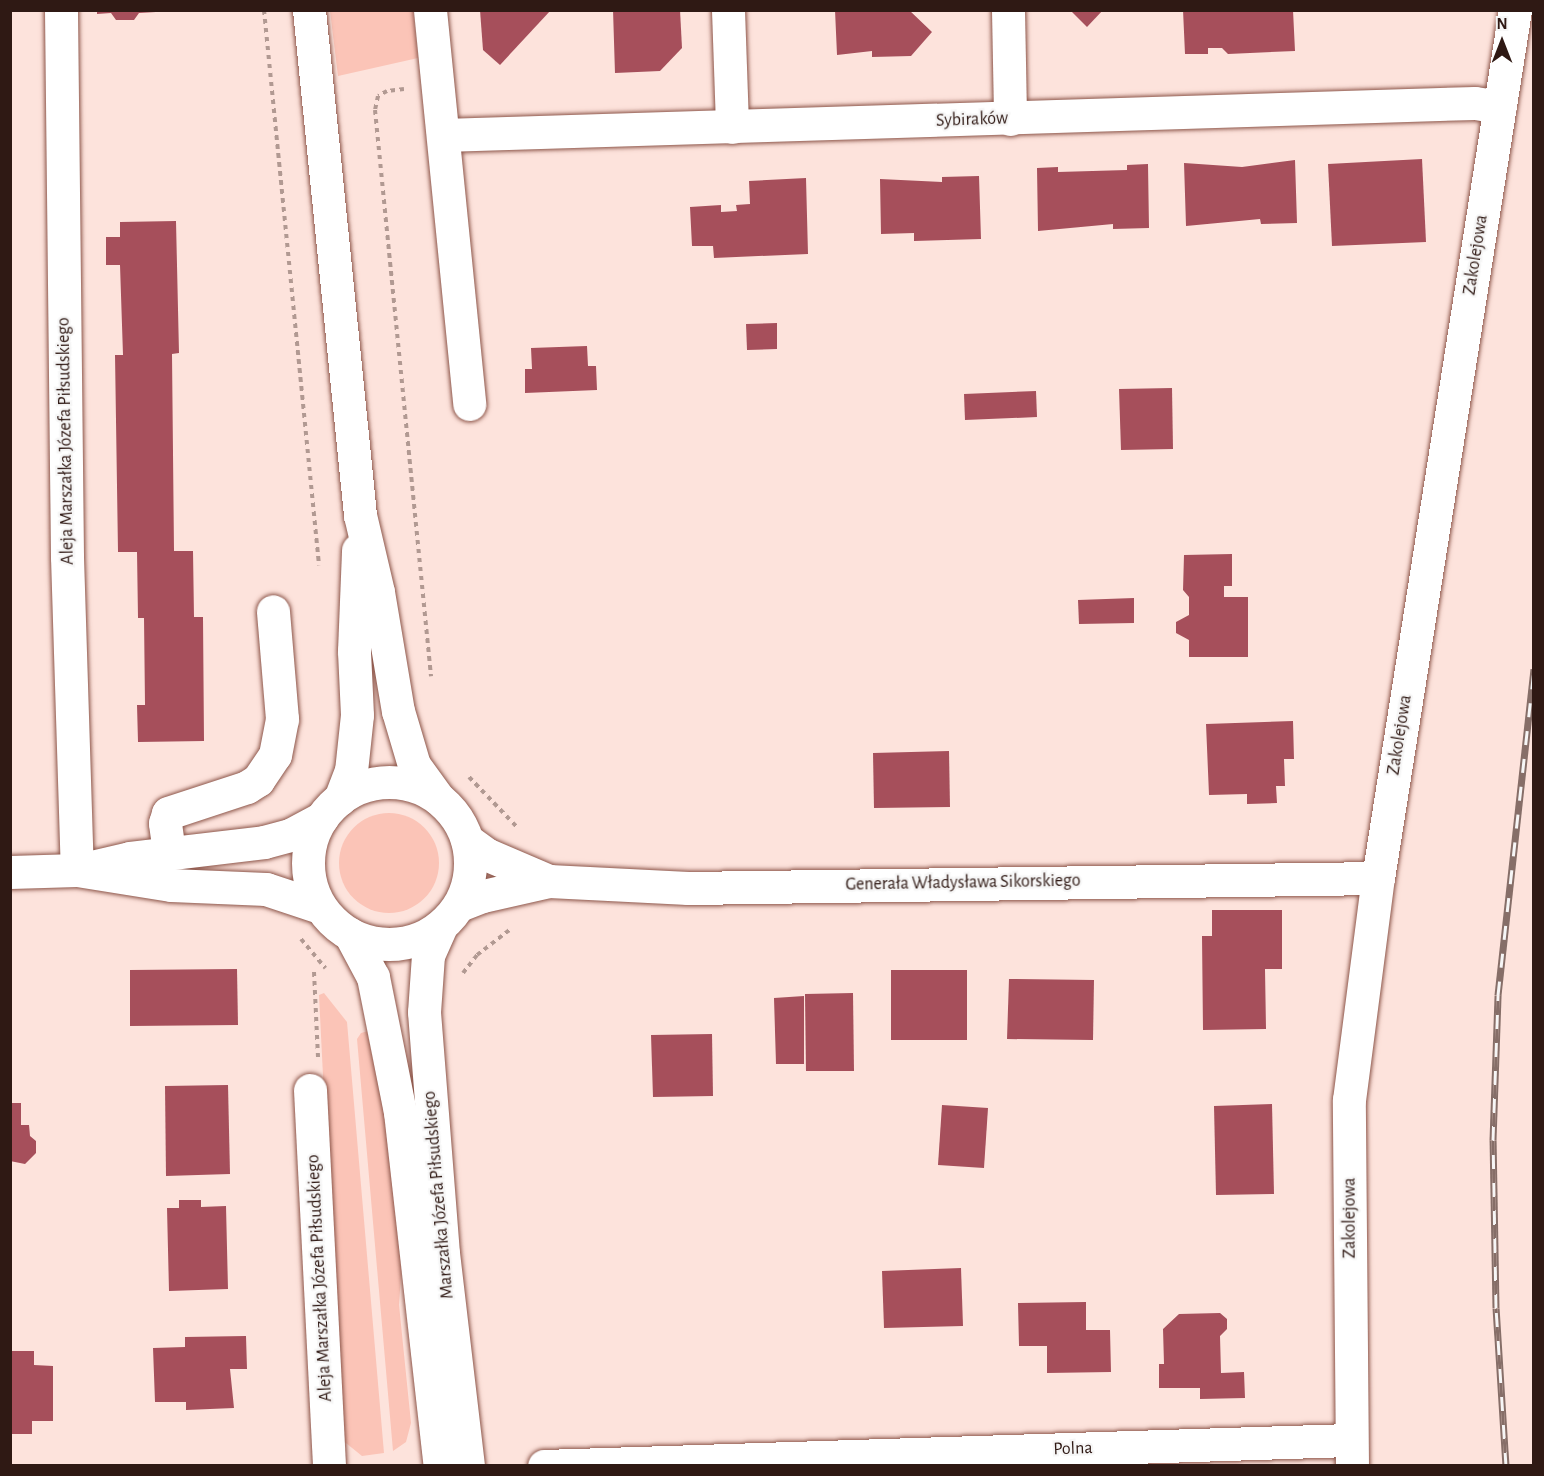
<!DOCTYPE html>
<meta charset="utf-8">
<style>
body{margin:0}
#map{position:relative;width:1544px;height:1476px;overflow:hidden;background:#fde3dc;font-family:"Alegreya Sans",sans-serif}
div>[style]{position:absolute}
.green>*{inset:0;background:#fbc4b7}
.round{border-radius:50%}
.building>*{inset:0;background:#a64f5b}
.path>*{height:4px;margin-top:-2px;transform-origin:0;background:repeating-linear-gradient(90deg,#b19992 0 4.5px,transparent 0 9px)}
.roads{filter:drop-shadow(0 0 2px #8d564a) drop-shadow(0 0 2px #8d564a)}
.minor>*{height:33px;margin:-16.5px;padding:0 16.5px;transform-origin:16.5px;border-radius:16.5px;background:#fff}
.major>*{height:33px;margin:-16.5px;padding:0 16.5px;transform-origin:16.5px;border-radius:16.5px;background:#fff}
.major>.ring{margin:-16.5px;padding:0;box-sizing:content-box;background:none;border:33px solid #fff;border-radius:50%}
.rail>*{height:7px;margin-top:-3.5px;transform-origin:0;background:repeating-linear-gradient(90deg,#f6f6f6 0 14px,#866e68 0 28px);box-sizing:border-box;border-block:2px solid #866e68}
span{translate:-50% -50%;white-space:nowrap;text-align:center;line-height:1.15;-webkit-text-stroke:4.5px #f6f6f6;paint-order:stroke}
.street-label{font-size:18px;color:#2f1914}
.frame{position:absolute;inset:0;border:12px solid #2f1914;pointer-events:none}
.north{position:absolute;left:1472px;top:12px;width:60px;height:60px;-webkit-text-stroke:4px #f6f6f6;paint-order:stroke;rotate:0deg;font-size:16px;font-weight:700;line-height:24px;text-align:center;color:#2f1914}
.north::after{content:'';display:block;margin:auto;width:21px;height:27px;background:#2f1914;clip-path:polygon(50% 0,100% 100%,50% 72%,0 100%)}
</style>
<div id="map">
<div class="green">
<div style="clip-path:polygon(330px 11px,413px 11px,418px 58px,338px 76px)"></div>
<div class="round" style="left:339px;top:813px;width:100px;height:100px"></div>
<div style="clip-path:polygon(324px 993px,347px 1022px,384px 1453px,362px 1456px,341px 1439px,319px 995px)"></div>
<div style="clip-path:polygon(372px 1030px,405px 1217px,399px 1305px,411px 1423px,406px 1442px,393px 1451px,357px 1039px,361px 1033px)"></div>
</div>
<div class="building">
<div style="clip-path:polygon(97px 10px,156px 10px,156px 12px,139px 13px,134px 20px,116px 20px,111px 13px,97px 14px)"></div>
<div style="clip-path:polygon(480px 10px,551px 10px,500px 65px,483px 50px)"></div>
<div style="clip-path:polygon(613px 10px,680px 10px,682px 48px,660px 71px,615px 73px)"></div>
<div style="clip-path:polygon(835px 10px,909px 10px,932px 32px,911px 56px,872px 57px,872px 51px,837px 55px)"></div>
<div style="clip-path:polygon(1070px 10px,1103px 10px,1087px 27px)"></div>
<div style="clip-path:polygon(1183px 10px,1293px 10px,1295px 51px,1228px 54px,1222px 48px,1208px 48px,1208px 54px,1185px 54px)"></div>
<div style="clip-path:polygon(1422px 159px,1426px 242px,1332px 246px,1328px 164px)"></div>
<div style="clip-path:polygon(1295px 160px,1297px 223px,1261px 224px,1260px 219px,1186px 226px,1184px 163px,1242px 167px)"></div>
<div style="clip-path:polygon(1148px 164px,1149px 228px,1113px 229px,1113px 224px,1038px 231px,1037px 168px,1058px 167px,1058px 172px,1127px 170px,1127px 165px)"></div>
<div style="clip-path:polygon(979px 176px,981px 239px,914px 241px,914px 233px,881px 234px,880px 179px,942px 182px,942px 177px)"></div>
<div style="clip-path:polygon(806px 178px,808px 254px,714px 258px,713px 246px,692px 246px,690px 207px,721px 205px,721px 212px,737px 211px,736px 205px,750px 204px,749px 181px)"></div>
<div style="clip-path:polygon(176px 221px,179px 353px,172px 354px,174px 551px,193px 551px,194px 617px,203px 617px,204px 741px,138px 742px,137px 705px,145px 705px,144px 618px,138px 618px,137px 552px,118px 552px,115px 355px,123px 355px,120px 265px,106px 265px,106px 237px,120px 237px,120px 222px)"></div>
<div style="clip-path:polygon(777px 323px,777px 349px,747px 350px,746px 324px)"></div>
<div style="clip-path:polygon(587px 346px,588px 366px,596px 366px,597px 390px,525px 393px,525px 369px,532px 369px,531px 348px)"></div>
<div style="clip-path:polygon(1172px 388px,1173px 449px,1121px 450px,1119px 389px)"></div>
<div style="clip-path:polygon(1036px 391px,1037px 417px,965px 420px,964px 394px)"></div>
<div style="clip-path:polygon(1232px 554px,1232px 586px,1224px 586px,1224px 597px,1248px 597px,1248px 657px,1189px 657px,1189px 640px,1176px 633px,1176px 622px,1189px 615px,1189px 597px,1183px 590px,1184px 555px)"></div>
<div style="clip-path:polygon(1134px 598px,1134px 623px,1079px 624px,1078px 600px)"></div>
<div style="clip-path:polygon(1293px 721px,1294px 759px,1284px 759px,1285px 786px,1276px 786px,1277px 803px,1247px 804px,1247px 794px,1209px 795px,1206px 724px)"></div>
<div style="clip-path:polygon(949px 751px,950px 807px,874px 808px,873px 753px)"></div>
<div style="clip-path:polygon(1212px 910px,1282px 910px,1282px 969px,1265px 969px,1266px 1029px,1203px 1030px,1202px 936px,1212px 936px)"></div>
<div style="clip-path:polygon(237px 969px,238px 1025px,130px 1026px,130px 970px)"></div>
<div style="clip-path:polygon(891px 970px,967px 970px,967px 1040px,891px 1040px)"></div>
<div style="clip-path:polygon(1009px 979px,1094px 980px,1093px 1040px,1007px 1039px)"></div>
<div style="clip-path:polygon(853px 993px,854px 1071px,806px 1071px,805px 994px)"></div>
<div style="clip-path:polygon(804px 996px,804px 1064px,776px 1064px,774px 998px)"></div>
<div style="clip-path:polygon(712px 1034px,713px 1096px,653px 1097px,651px 1035px)"></div>
<div style="clip-path:polygon(228px 1085px,230px 1174px,166px 1176px,165px 1086px)"></div>
<div style="clip-path:polygon(10px 1103px,21px 1103px,21px 1125px,29px 1125px,30px 1136px,36px 1141px,36px 1153px,25px 1164px,10px 1161px)"></div>
<div style="clip-path:polygon(1272px 1104px,1274px 1194px,1216px 1195px,1214px 1106px)"></div>
<div style="clip-path:polygon(942px 1105px,988px 1108px,984px 1168px,938px 1165px)"></div>
<div style="clip-path:polygon(179px 1200px,201px 1200px,201px 1207px,226px 1206px,228px 1289px,169px 1291px,167px 1208px,179px 1208px)"></div>
<div style="clip-path:polygon(961px 1268px,963px 1326px,884px 1328px,882px 1271px)"></div>
<div style="clip-path:polygon(1086px 1302px,1086px 1330px,1110px 1330px,1111px 1372px,1047px 1373px,1047px 1346px,1019px 1346px,1018px 1303px)"></div>
<div style="clip-path:polygon(1220px 1313px,1227px 1319px,1227px 1329px,1220px 1336px,1221px 1373px,1244px 1372px,1245px 1398px,1200px 1399px,1200px 1388px,1159px 1388px,1159px 1364px,1164px 1364px,1163px 1329px,1179px 1314px)"></div>
<div style="clip-path:polygon(246px 1336px,247px 1369px,230px 1369px,234px 1408px,186px 1410px,186px 1402px,155px 1402px,153px 1348px,185px 1347px,185px 1337px)"></div>
<div style="clip-path:polygon(10px 1351px,34px 1351px,34px 1365px,53px 1366px,53px 1421px,32px 1421px,32px 1434px,12px 1434px)"></div>
</div>
<div class="path">
<div style="left:264px;top:10px;width:558px;rotate:84.34deg"></div>
<div style="left:404px;top:89px;width:17px;rotate:173deg"></div>
<div style="left:387px;top:91px;width:10px;rotate:151deg"></div>
<div style="left:378px;top:96px;width:14px;rotate:102deg"></div>
<div style="left:375px;top:110px;width:569px;rotate:84.35deg"></div>
<div style="left:469px;top:777px;width:68px;rotate:46.2deg"></div>
<div style="left:301px;top:939px;width:38px;rotate:50deg"></div>
<div style="left:314px;top:972px;width:86px;rotate:87.3deg"></div>
<div style="left:463px;top:973px;width:23px;rotate:-52deg"></div>
<div style="left:477px;top:955px;width:44px;rotate:-37.6deg"></div>
</div>
<div class="roads">
<div class="minor">
<div style="left:61px;top:10px;width:547px;rotate:89.37deg"></div>
<div style="left:67px;top:557px;width:313px;rotate:88.2deg"></div>
<div style="left:430px;top:10px;width:396px;rotate:84.3deg"></div>
<div style="left:728px;top:10px;width:117px;rotate:88deg"></div>
<div style="left:1008px;top:10px;width:109px;rotate:88.9deg"></div>
<div style="left:443px;top:135px;width:1032px;rotate:-1.78deg"></div>
<div style="left:1475px;top:103px;width:25px;rotate:9deg"></div>
<div style="left:467px;top:840px;width:26px;rotate:36deg"></div>
<div style="left:488px;top:855px;width:66px;rotate:23.1deg"></div>
<div style="left:169px;top:852px;width:29px;rotate:-98deg"></div>
<div style="left:165px;top:823px;width:10px;rotate:-73deg"></div>
<div style="left:168px;top:813px;width:83px;rotate:-18.2deg"></div>
<div style="left:247px;top:787px;width:13px;rotate:-32deg"></div>
<div style="left:258px;top:780px;width:30px;rotate:-56deg"></div>
<div style="left:275px;top:755px;width:37px;rotate:-79deg"></div>
<div style="left:282px;top:719px;width:108px;rotate:-94.8deg"></div>
<div style="left:87px;top:868px;width:44px;rotate:-13.1deg"></div>
<div style="left:130px;top:858px;width:135px;rotate:-6.8deg"></div>
<div style="left:264px;top:842px;width:27px;rotate:-15deg"></div>
<div style="left:290px;top:835px;width:36px;rotate:-28deg"></div>
<div style="left:10px;top:872px;width:67px;rotate:-1.7deg"></div>
<div style="left:77px;top:870px;width:95px;rotate:9.1deg"></div>
<div style="left:171px;top:885px;width:95px;rotate:2.4deg"></div>
<div style="left:266px;top:889px;width:57px;rotate:18.4deg"></div>
<div style="left:459px;top:905px;width:26px;rotate:-21deg"></div>
<div style="left:483px;top:896px;width:68px;rotate:-12.8deg"></div>
<div style="left:549px;top:881px;width:139px;rotate:2.9deg"></div>
<div style="left:688px;top:888px;width:690px;rotate:-0.83deg"></div>
<div style="left:310px;top:1090px;width:376px;rotate:87.1deg"></div>
<div style="left:544px;top:1466px;width:807px;rotate:-1.85deg"></div>
<div style="left:1352px;top:1466px;width:366px;rotate:-90.5deg"></div>
<div style="left:1349px;top:1100px;width:224px;rotate:-82.6deg"></div>
<div style="left:1378px;top:878px;width:879px;rotate:-81.03deg"></div>
</div>
<div class="major">
<div style="left:309px;top:10px;width:508px;rotate:84.23deg"></div>
<div style="left:360px;top:515px;width:79px;rotate:76.8deg"></div>
<div style="left:378px;top:592px;width:121px;rotate:80.5deg"></div>
<div style="left:398px;top:711px;width:56px;rotate:73.5deg"></div>
<div style="left:414px;top:765px;width:41px;rotate:54deg"></div>
<div class="ring" style="left:308px;top:782px;width:129px;height:129px"></div>
<div style="left:340px;top:799px;width:30px;rotate:-69deg"></div>
<div style="left:351px;top:771px;width:56px;rotate:-83.9deg"></div>
<div style="left:357px;top:715px;width:64px;rotate:-92.7deg"></div>
<div style="left:354px;top:651px;width:101px;rotate:-87.7deg"></div>
<div style="left:441px;top:926px;width:32px;rotate:114deg"></div>
<div style="left:428px;top:955px;width:57px;rotate:94deg"></div>
<div style="left:424px;top:1012px;width:242px;rotate:85.5deg"></div>
<div style="left:443px;top:1253px;width:214px;rotate:83.3deg"></div>
<div style="left:350px;top:934px;width:49px;rotate:61.9deg"></div>
<div style="left:373px;top:977px;width:138px;rotate:78.7deg"></div>
<div style="left:400px;top:1112px;width:356px;rotate:83.6deg"></div>
</div>
</div>
<div class="rail">
<div style="left:1506px;top:1466px;width:158px;rotate:-93.6deg"></div>
<div style="left:1496px;top:1308px;width:168px;rotate:-91deg"></div>
<div style="left:1493px;top:1140px;width:145px;rotate:-88deg"></div>
<div style="left:1498px;top:995px;width:328px;rotate:-83.7deg"></div>
</div>
<div class="street-label">
<span style="left:972px;top:120px;rotate:-2deg">Sybiraków</span>
<span style="left:1476px;top:255px;rotate:-81deg">Zakolejowa</span>
<span style="left:66px;top:441px;rotate:-91deg">Aleja Marszałka Józefa Piłsudskiego</span>
<span style="left:1400px;top:735px;rotate:-81deg">Zakolejowa</span>
<span style="left:963px;top:883px;rotate:-1deg">Generała Władysława Sikorskiego</span>
<span style="left:439px;top:1195px;rotate:-95deg">Marszałka Józefa Piłsudskiego</span>
<span style="left:1350px;top:1218px;rotate:-90deg">Zakolejowa</span>
<span style="left:320px;top:1278px;rotate:-93deg">Aleja Marszałka Józefa Piłsudskiego</span>
<span style="left:1073px;top:1449px;rotate:-2deg">Polna</span>
</div>
<div class="frame"></div>
<div class="north">N</div>
</div>
